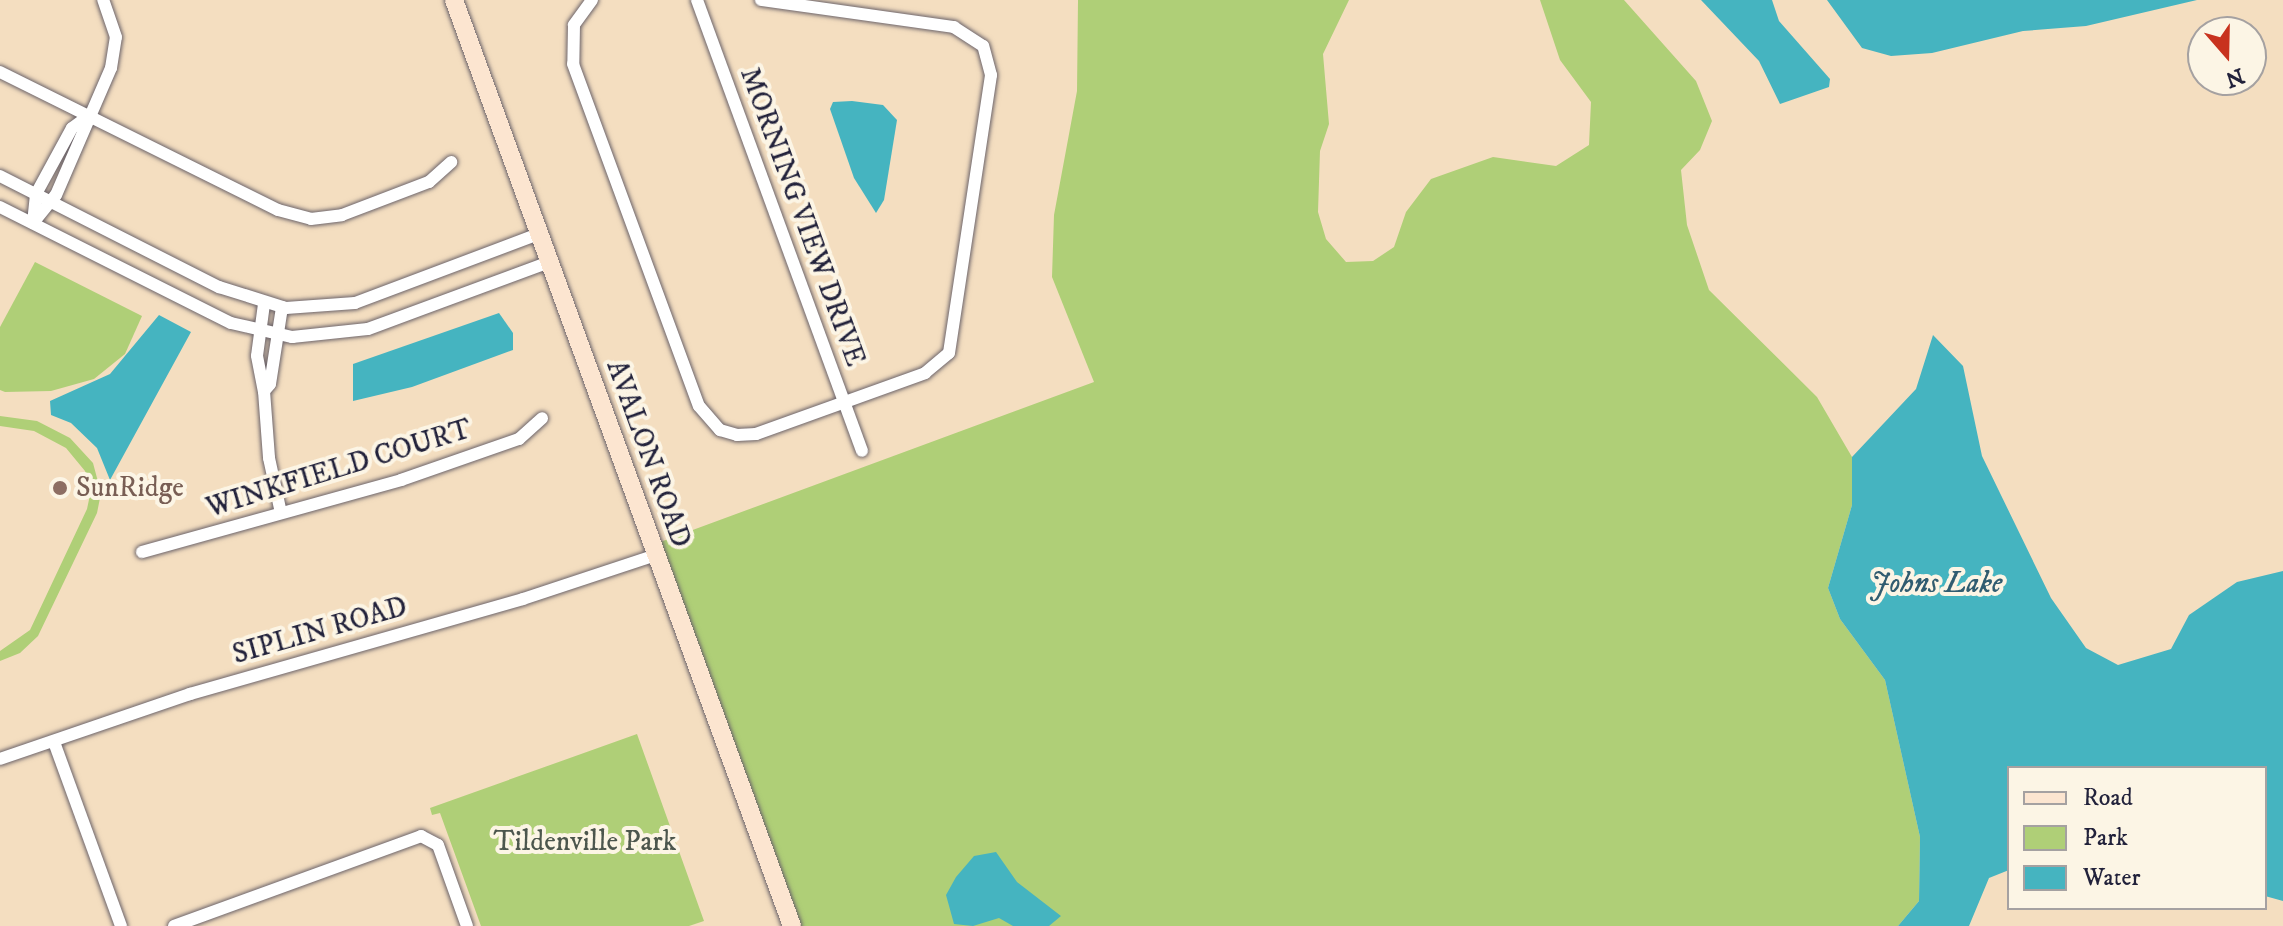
<!DOCTYPE html>
<style>
body{margin:0}
#map{position:relative;width:2283px;height:926px;overflow:hidden;background:#f4dec0;font-family:"IM FELL DW Pica",serif}
div>[style]{position:absolute}
.green>*{inset:0;background:#afcf77}
.water>*{inset:0;background:#45b4c0}
.roads{filter:drop-shadow(0 0 2px #6c646a) drop-shadow(0 0 2px #6c646a)}
.street>*{height:12px;margin:-6px;padding:0 6px;transform-origin:6px;border-radius:6px;background:#fff}
.secondary>*{height:18px;margin:-9px;padding:0 9px;transform-origin:9px;border-radius:9px;background:#fce5d0}
.dots>*{width:22px;height:22px;translate:-50% -50%;box-sizing:border-box;border:4px solid #fcf5e5;border-radius:50%}
span{translate:-50% -50%;white-space:nowrap;text-align:center;line-height:1.15;-webkit-text-stroke:8px #fcf5e5;paint-order:stroke}
.street-label{font-size:28px;color:#22223b}
.education-label{font-size:28px;color:#785e54}
.left{translate:0 -50%;text-align:left}
.park-label{font-size:28px;color:#4c564d}
.water-label{font-size:30px;color:#305c70;font-style:italic}
.legend{position:absolute;left:2007px;top:766px;width:260px;height:144px;box-sizing:border-box;background:#fcf5e5;border:2px solid #a5a1a1;margin:0;padding:10px 14px;list-style:none;font-size:24px;color:#22223b}
.legend li{display:flex;align-items:center;gap:16px;height:40px}
.legend b{width:40px;border:2px solid #a5a1a1}
.north{position:absolute;left:2187px;top:16px;width:80px;height:80px;box-sizing:border-box;background:#fcf5e5;border:2px solid #a5a1a1;border-radius:50%;rotate:160deg;font-size:22px;font-weight:700;line-height:32px;text-align:center;color:#22223b}
.north::after{content:'';display:block;margin:auto;width:28px;height:36px;background:#c8321e;clip-path:polygon(50% 0,100% 100%,50% 72%,0 100%)}
</style>
<div id="map">
<div class="green">
<div style="clip-path:polygon(1078px 0,1349px 0,1323px 54px,1329px 124px,1320px 151px,1318px 212px,1326px 239px,1346px 262px,1373px 261px,1394px 247px,1406px 212px,1431px 179px,1493px 157px,1556px 166px,1589px 145px,1591px 102px,1560px 60px,1540px 0,1624px 0,1696px 81px,1712px 121px,1700px 150px,1681px 170px,1687px 225px,1709px 290px,1817px 397px,1852px 457px,1852px 505px,1828px 588px,1840px 619px,1885px 680px,1920px 837px,1919px 901px,1898px 926px,792px 926px,652px 545px,1094px 382px,1052px 277px,1054px 215px,1077px 91px)"></div>
<div style="clip-path:polygon(35px 262px,142px 316px,125px 354px,94px 379px,51px 391px,5px 392px,0 390px,0 327px)"></div>
<div style="clip-path:polygon(0 416px,37px 421px,70px 438px,93px 463px,101px 493px,97px 513px,38px 636px,20px 653px,0 661px,0 651px,30px 630px,87px 509px,91px 490px,85px 471px,66px 448px,34px 431px,0 426px)"></div>
<div style="clip-path:polygon(637px 734px,704px 921px,689px 926px,481px 926px,440px 813px,432px 815px,430px 808px)"></div>
</div>
<div class="water">
<div style="clip-path:polygon(1701px 0,1772px 0,1779px 21px,1830px 79px,1829px 87px,1780px 104px,1759px 61px)"></div>
<div style="clip-path:polygon(1827px 0,2197px 0,2086px 26px,2023px 31px,1932px 53px,1891px 56px,1862px 48px)"></div>
<div style="clip-path:polygon(852px 101px,883px 105px,897px 120px,884px 200px,876px 213px,854px 178px,830px 109px,833px 102px)"></div>
<div style="clip-path:polygon(499px 313px,513px 333px,513px 350px,412px 387px,353px 401px,353px 364px)"></div>
<div style="clip-path:polygon(159px 315px,191px 332px,110px 480px,97px 448px,71px 423px,51px 415px,50px 401px,110px 374px)"></div>
<div style="clip-path:polygon(1933px 335px,1963px 366px,1982px 456px,2051px 598px,2086px 648px,2118px 665px,2171px 649px,2189px 615px,2237px 582px,2283px 571px,2283px 901px,2265px 896px,2265px 768px,2009px 768px,2009px 870px,1989px 878px,1969px 926px,1898px 926px,1919px 901px,1920px 837px,1885px 680px,1840px 619px,1828px 588px,1852px 505px,1852px 457px,1916px 389px)"></div>
<div style="clip-path:polygon(996px 852px,1017px 882px,1061px 916px,1049px 926px,1013px 926px,999px 918px,973px 926px,954px 924px,946px 895px,956px 877px,974px 856px)"></div>
</div>
<div class="roads">
<div class="street">
<div style="left:592px;top:0;width:31px;rotate:126deg"></div>
<div style="left:574px;top:25px;width:39px;rotate:91deg"></div>
<div style="left:573px;top:64px;width:364px;rotate:69.8deg"></div>
<div style="left:699px;top:406px;width:32px;rotate:49deg"></div>
<div style="left:720px;top:430px;width:18px;rotate:16deg"></div>
<div style="left:737px;top:435px;width:19px;rotate:-3deg"></div>
<div style="left:756px;top:434px;width:180px;rotate:-19.8deg"></div>
<div style="left:925px;top:373px;width:31px;rotate:-40deg"></div>
<div style="left:949px;top:353px;width:281px;rotate:-81.4deg"></div>
<div style="left:991px;top:75px;width:30px;rotate:-105deg"></div>
<div style="left:983px;top:46px;width:35px;rotate:-147deg"></div>
<div style="left:954px;top:27px;width:195px;rotate:-172deg"></div>
<div style="left:697px;top:0;width:480px;rotate:69.9deg"></div>
<div style="left:0;top:72px;width:310px;rotate:26.4deg"></div>
<div style="left:278px;top:210px;width:34px;rotate:15deg"></div>
<div style="left:311px;top:219px;width:31px;rotate:-7deg"></div>
<div style="left:342px;top:215px;width:93px;rotate:-20.8deg"></div>
<div style="left:429px;top:182px;width:30px;rotate:-42deg"></div>
<div style="left:0;top:176px;width:246px;rotate:26.9deg"></div>
<div style="left:219px;top:287px;width:70px;rotate:17.4deg"></div>
<div style="left:286px;top:308px;width:69px;rotate:-4.1deg"></div>
<div style="left:355px;top:303px;width:197px;rotate:-20.6deg"></div>
<div style="left:0;top:207px;width:258px;rotate:26.7deg"></div>
<div style="left:231px;top:323px;width:63px;rotate:12.9deg"></div>
<div style="left:292px;top:337px;width:76px;rotate:-6deg"></div>
<div style="left:368px;top:329px;width:193px;rotate:-20.3deg"></div>
<div style="left:33px;top:223px;width:36px;rotate:-51deg"></div>
<div style="left:56px;top:195px;width:138px;rotate:-66.6deg"></div>
<div style="left:111px;top:68px;width:31px;rotate:-81deg"></div>
<div style="left:116px;top:37px;width:39px;rotate:-109deg"></div>
<div style="left:33px;top:223px;width:29px;rotate:-84deg"></div>
<div style="left:36px;top:194px;width:75px;rotate:-61.4deg"></div>
<div style="left:72px;top:128px;width:19px;rotate:-36deg"></div>
<div style="left:264px;top:304px;width:52px;rotate:97.7deg"></div>
<div style="left:257px;top:356px;width:36px;rotate:79deg"></div>
<div style="left:264px;top:391px;width:9px;rotate:-49deg"></div>
<div style="left:270px;top:384px;width:78px;rotate:-81.1deg"></div>
<div style="left:264px;top:391px;width:67px;rotate:85.7deg"></div>
<div style="left:269px;top:458px;width:56px;rotate:77.7deg"></div>
<div style="left:142px;top:552px;width:269px;rotate:-15.5deg"></div>
<div style="left:401px;top:480px;width:125px;rotate:-19.2deg"></div>
<div style="left:519px;top:439px;width:31px;rotate:-42deg"></div>
<div style="left:54px;top:742px;width:196px;rotate:70deg"></div>
<div style="left:0;top:759px;width:201px;rotate:-18.9deg"></div>
<div style="left:190px;top:694px;width:346px;rotate:-15.9deg"></div>
<div style="left:523px;top:599px;width:140px;rotate:-18.3deg"></div>
<div style="left:174px;top:926px;width:263px;rotate:-20deg"></div>
<div style="left:421px;top:836px;width:19px;rotate:28deg"></div>
<div style="left:438px;top:845px;width:86px;rotate:70.3deg"></div>
</div>
<div class="secondary">
<div style="left:454px;top:0;width:986px;rotate:69.95deg"></div>
</div>
</div>
<div class="dots">
<div style="left:60px;top:488px;background:#8d6e63"></div>
</div>
<div class="street-label">
<span style="left:802px;top:217px;rotate:70deg">MORNING VIEW DRIVE</span>
<span style="left:648px;top:454px;rotate:70deg">AVALON ROAD</span>
<span style="left:339px;top:469px;rotate:-17deg">WINKFIELD COURT</span>
<span style="left:320px;top:631px;rotate:-16deg">SIPLIN ROAD</span>
</div>
<div class="education-label">
<span class="left" style="left:76px;top:488px">SunRidge</span>
</div>
<div class="park-label">
<span style="left:585px;top:842px">Tildenville Park</span>
</div>
<div class="water-label">
<span style="left:1936px;top:584px">Johns Lake</span>
</div>
<ul class="legend">
<li><b style="height:10px;background:#fce5d0"></b>Road</li>
<li><b style="height:22px;background:#afcf77"></b>Park</li>
<li><b style="height:22px;background:#45b4c0"></b>Water</li>
</ul>
<div class="north">N</div>
</div>
